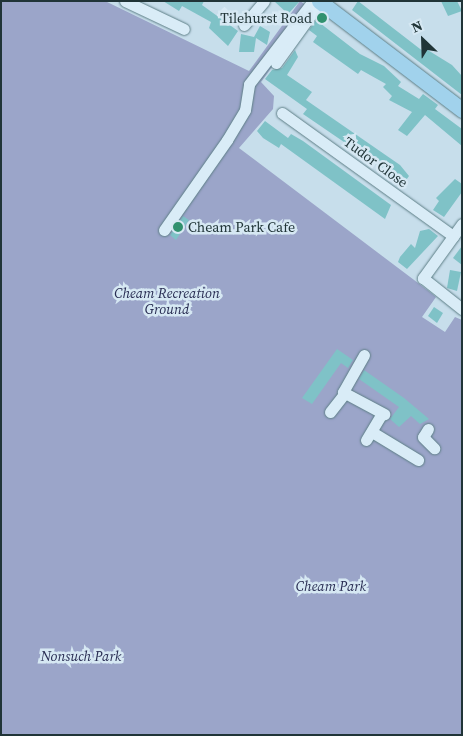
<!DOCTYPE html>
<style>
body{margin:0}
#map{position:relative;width:463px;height:736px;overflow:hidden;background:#c7deeb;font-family:"Source Serif 4",serif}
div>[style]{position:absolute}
.green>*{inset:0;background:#9ba5c9}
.building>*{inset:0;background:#7fc2c7}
.roads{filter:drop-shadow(0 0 1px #5d7e86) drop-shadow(0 0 1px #5d7e86)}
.minor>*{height:11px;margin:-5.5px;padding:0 5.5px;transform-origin:5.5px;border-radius:5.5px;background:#d9ecf7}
.major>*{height:15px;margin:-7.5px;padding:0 7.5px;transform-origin:7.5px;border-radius:7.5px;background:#a1d2ec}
.dots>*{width:14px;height:14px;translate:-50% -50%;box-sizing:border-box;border:2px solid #d6e8f3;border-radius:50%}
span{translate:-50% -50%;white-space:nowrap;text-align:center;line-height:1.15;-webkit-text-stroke:5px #d6e8f3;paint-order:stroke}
.poi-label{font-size:14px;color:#203437}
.right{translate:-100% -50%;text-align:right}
.left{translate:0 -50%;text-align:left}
.street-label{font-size:14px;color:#203437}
.park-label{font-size:14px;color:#282c52;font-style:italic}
.frame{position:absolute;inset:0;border:2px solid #203437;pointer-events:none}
.north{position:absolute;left:398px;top:15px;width:50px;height:50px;-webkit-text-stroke:4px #d6e8f3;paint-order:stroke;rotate:336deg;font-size:14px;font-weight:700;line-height:20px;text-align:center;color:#203437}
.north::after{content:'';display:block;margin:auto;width:18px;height:22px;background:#203437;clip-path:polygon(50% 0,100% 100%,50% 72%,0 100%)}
</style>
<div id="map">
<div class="green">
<div style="clip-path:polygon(1px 1px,105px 1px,249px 71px,300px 1px,313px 10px,261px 82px,274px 96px,273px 109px,239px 148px,430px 292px,436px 297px,422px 317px,445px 332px,455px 317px,462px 320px,462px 735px,1px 735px)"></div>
</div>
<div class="building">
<div style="clip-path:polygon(163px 1px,204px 1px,202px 5px,238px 31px,228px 46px,209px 28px,211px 22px,182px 6px,179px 11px)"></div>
<div style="clip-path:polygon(274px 1px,300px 1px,288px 14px)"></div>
<div style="clip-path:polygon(358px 1px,424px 52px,426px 49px,452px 65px,462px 76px,462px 95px,352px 10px)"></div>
<div style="clip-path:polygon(441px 1px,457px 1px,462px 11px,448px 16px)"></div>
<div style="clip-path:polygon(316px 20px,360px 54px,384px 66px,401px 82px,398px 86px,419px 99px,423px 94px,438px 105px,435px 109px,462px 129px,462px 146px,425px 115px,407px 136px,398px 130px,412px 112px,389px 100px,392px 96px,383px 87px,386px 84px,361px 70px,358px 74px,313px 42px,317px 36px,309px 30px)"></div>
<div style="clip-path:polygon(260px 26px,270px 32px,267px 45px,256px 38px,254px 52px,239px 52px,241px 34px,254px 37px)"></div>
<div style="clip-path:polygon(295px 50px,298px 57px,287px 75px,312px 92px,306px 100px,400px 165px,409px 176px,404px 183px,303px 114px,307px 109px,265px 79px,272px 70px,282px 68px)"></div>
<div style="clip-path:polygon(265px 121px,288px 138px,291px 134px,303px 141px,391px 205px,385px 219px,281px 144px,279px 148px,263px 138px,257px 131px)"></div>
<div style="clip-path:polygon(455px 179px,462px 184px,462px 192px,444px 217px,433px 210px,439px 201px,436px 198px)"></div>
<div style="clip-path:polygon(183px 216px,189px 220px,176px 240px,170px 235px)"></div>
<div style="clip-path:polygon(429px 229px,438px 236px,407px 269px,398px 262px,400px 257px,411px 244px,415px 248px,420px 231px)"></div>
<div style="clip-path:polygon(462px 246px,462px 265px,453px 258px)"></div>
<div style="clip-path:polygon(450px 270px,461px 272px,457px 291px,447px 288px)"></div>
<div style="clip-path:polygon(434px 307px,443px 313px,437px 323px,428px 316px)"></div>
<div style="clip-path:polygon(337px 349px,353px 360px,348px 368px,341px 363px,312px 404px,302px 398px)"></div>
<div style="clip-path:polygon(364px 370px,404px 398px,429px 419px,420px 424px,411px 416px,399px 427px,390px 419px,399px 407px,359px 379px)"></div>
</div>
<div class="roads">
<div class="minor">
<div style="left:125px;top:1px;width:65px;rotate:25.4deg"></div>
<div style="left:244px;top:25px;width:31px;rotate:-50deg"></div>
<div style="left:276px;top:63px;width:75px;rotate:-54.2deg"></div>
<div style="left:282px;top:113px;width:211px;rotate:35.7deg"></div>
<div style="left:462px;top:224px;width:67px;rotate:125.8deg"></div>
<div style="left:423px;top:278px;width:50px;rotate:38.5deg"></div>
<div style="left:164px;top:230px;width:110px;rotate:-55deg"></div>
<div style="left:227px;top:140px;width:35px;rotate:-59deg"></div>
<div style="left:245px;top:110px;width:26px;rotate:-81deg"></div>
<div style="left:249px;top:84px;width:105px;rotate:-52.4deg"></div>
<div style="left:364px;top:355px;width:43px;rotate:119.6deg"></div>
<div style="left:343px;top:392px;width:47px;rotate:28.2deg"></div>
<div style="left:330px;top:412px;width:23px;rotate:-52deg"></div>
<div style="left:428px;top:429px;width:9px;rotate:122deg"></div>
<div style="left:423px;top:437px;width:16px;rotate:45deg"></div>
<div style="left:372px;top:432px;width:54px;rotate:31.3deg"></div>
<div style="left:366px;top:440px;width:31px;rotate:-59deg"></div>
</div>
<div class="major">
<div style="left:319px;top:1px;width:180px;rotate:37.3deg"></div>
</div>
</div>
<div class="dots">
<div style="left:322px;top:18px;background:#31916f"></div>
<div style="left:178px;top:227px;background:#31916f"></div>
</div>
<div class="poi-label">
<span class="right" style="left:312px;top:18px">Tilehurst Road</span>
<span class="left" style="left:188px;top:227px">Cheam Park Cafe</span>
</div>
<div class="street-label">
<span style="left:376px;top:162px;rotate:36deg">Tudor Close</span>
</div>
<div class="park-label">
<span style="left:167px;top:301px">Cheam Recreation<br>Ground</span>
<span style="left:331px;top:586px">Cheam Park</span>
<span style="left:81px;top:656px">Nonsuch Park</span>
</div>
<div class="frame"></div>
<div class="north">N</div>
</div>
